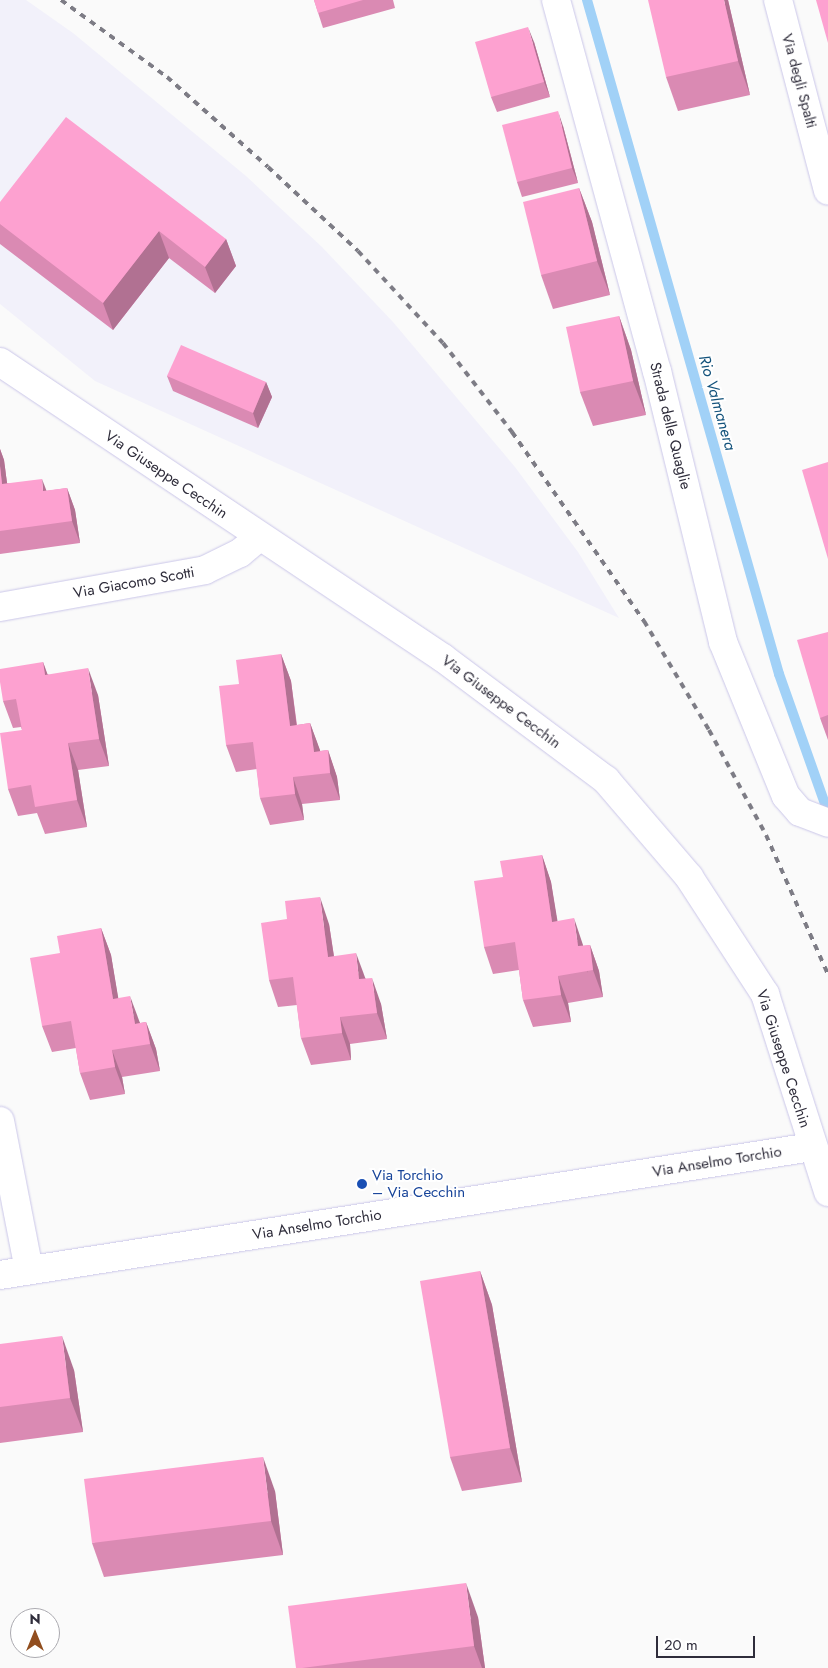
<!DOCTYPE html>
<meta charset="utf-8">
<style>
body{margin:0}
#map{position:relative;width:828px;height:1668px;overflow:hidden;background:#fafafa;font-family:Jost,sans-serif}
div>[style]{position:absolute}
.built>*{inset:0;background:#f2f1fa}
.stream>*{height:10px;margin:-5px;padding:0 5px;transform-origin:5px;border-radius:5px;background:#a1d1f7}
.roads{filter:drop-shadow(0 0 1px #cac6e9) drop-shadow(0 0 1px #cac6e9)}
.street>*{height:28px;margin:-14px;padding:0 14px;transform-origin:14px;border-radius:14px;background:#fff}
.rail>*{height:4px;margin-top:-2px;transform-origin:0;background:repeating-linear-gradient(90deg,#7d7c85 0 6px,transparent 0 12px)}
.wall>*{inset:0;background:#da8ab3}
.shaded-wall>*{inset:0;background:#b17192}
.building>*{inset:0;background:#fda1d0}
.dots>*{width:14px;height:14px;translate:-50% -50%;box-sizing:border-box;border:2px solid #fff;border-radius:50%}
span{translate:-50% -50%;white-space:nowrap;text-align:center;line-height:1.15;-webkit-text-stroke:4px #fff;paint-order:stroke}
.street-label{font-size:15px;color:#2f2d3b}
.transit-label{font-size:15px;color:#164399}
.left{translate:0 -50%;text-align:left}
.water-label{font-size:16px;color:#14537c;font-style:italic}
.north{position:absolute;left:10px;top:1608px;width:50px;height:50px;box-sizing:border-box;background:#fff;border:1px solid #acabb1;border-radius:50%;rotate:0deg;font-size:14px;font-weight:700;line-height:20px;text-align:center;color:#2f2d3b}
.north::after{content:'';display:block;margin:auto;width:18px;height:22px;background:#914e1f;clip-path:polygon(50% 0,100% 100%,50% 72%,0 100%)}
.scale{position:absolute;left:656px;top:1636px;width:99px;height:22px;box-sizing:border-box;border:2px solid #2f2d3b;border-top:0;padding-left:6px;font-size:15px;line-height:18px;white-space:nowrap;color:#2f2d3b;-webkit-text-stroke:4px #fff;paint-order:stroke}
</style>
<div id="map">
<div class="built">
<div style="clip-path:polygon(0 0,26px 0,73px 33px,246px 176px,322px 247px,393px 322px,515px 467px,578px 552px,619px 618px,95px 381px,0 304px)"></div>
</div>
<div class="stream">
<div style="left:587px;top:0;width:701px;rotate:74.1deg"></div>
<div style="left:779px;top:674px;width:146px;rotate:70.5deg"></div>
</div>
<div class="roads">
<div class="street">
<div style="left:556px;top:0;width:385px;rotate:74.8deg"></div>
<div style="left:657px;top:371px;width:279px;rotate:76.3deg"></div>
<div style="left:723px;top:642px;width:166px;rotate:67.8deg"></div>
<div style="left:786px;top:796px;width:21px;rotate:49deg"></div>
<div style="left:800px;top:812px;width:30px;rotate:21deg"></div>
<div style="left:778px;top:0;width:197px;rotate:75.3deg"></div>
<div style="left:0;top:362px;width:533px;rotate:33.75deg"></div>
<div style="left:443px;top:658px;width:204px;rotate:36.8deg"></div>
<div style="left:606px;top:780px;width:128px;rotate:49.4deg"></div>
<div style="left:689px;top:877px;width:140px;rotate:57deg"></div>
<div style="left:765px;top:994px;width:208px;rotate:72.3deg"></div>
<div style="left:0;top:607px;width:208px;rotate:-10.2deg"></div>
<div style="left:205px;top:570px;width:39px;rotate:-26deg"></div>
<div style="left:240px;top:553px;width:25px;rotate:-40deg"></div>
<div style="left:0;top:1121px;width:152px;rotate:79deg"></div>
<div style="left:0;top:1275px;width:822px;rotate:-8.96deg"></div>
</div>
</div>
<div class="rail">
<div style="left:61px;top:0;width:131px;rotate:36deg"></div>
<div style="left:167px;top:77px;width:135px;rotate:41.7deg"></div>
<div style="left:268px;top:167px;width:123px;rotate:43deg"></div>
<div style="left:358px;top:251px;width:125px;rotate:47.3deg"></div>
<div style="left:443px;top:343px;width:113px;rotate:52.2deg"></div>
<div style="left:512px;top:432px;width:231px;rotate:55.1deg"></div>
<div style="left:644px;top:621px;width:127px;rotate:59.2deg"></div>
<div style="left:709px;top:730px;width:119px;rotate:61.5deg"></div>
<div style="left:766px;top:835px;width:152px;rotate:66deg"></div>
</div>
<div class="wall">
<div style="clip-path:polygon(314px 0,393px 0,395px 8px,323px 28px)"></div>
<div style="clip-path:polygon(728px 0,750px 95px,678px 111px,666px 77px)"></div>
<div style="clip-path:polygon(534px 42px,550px 97px,497px 112px,491px 97px)"></div>
<div style="clip-path:polygon(563px 126px,578px 183px,522px 197px,517px 182px)"></div>
<div style="clip-path:polygon(579px 188px,592px 222px,610px 295px,553px 309px,541px 275px)"></div>
<div style="clip-path:polygon(0 202px,226px 239px,236px 266px,215px 293px,169px 258px,113px 330px,0 244px)"></div>
<div style="clip-path:polygon(619px 316px,631px 350px,646px 415px,593px 426px,580px 392px)"></div>
<div style="clip-path:polygon(167px 376px,266px 382px,272px 397px,258px 428px,173px 391px)"></div>
<div style="clip-path:polygon(0 449px,4px 460px,7px 483px,46px 491px,67px 488px,75px 510px,80px 543px,0 554px)"></div>
<div style="clip-path:polygon(828px 632px,828px 740px,820px 718px)"></div>
<div style="clip-path:polygon(281px 654px,291px 681px,297px 725px,310px 723px,320px 751px,328px 750px,337px 777px,340px 800px,302px 804px,304px 820px,270px 825px,260px 798px,257px 769px,236px 772px,226px 745px,239px 684px)"></div>
<div style="clip-path:polygon(43px 662px,47px 674px,98px 695px,109px 766px,78px 770px,87px 827px,45px 834px,37px 813px,18px 816px,8px 789px,22px 730px,21px 727px,13px 728px,3px 701px)"></div>
<div style="clip-path:polygon(542px 855px,551px 882px,557px 921px,583px 946px,590px 945px,599px 971px,603px 997px,568px 1003px,571px 1022px,533px 1027px,523px 1000px,519px 970px,493px 974px,484px 947px,503px 877px)"></div>
<div style="clip-path:polygon(329px 924px,334px 956px,365px 978px,381px 1004px,387px 1039px,350px 1044px,351px 1060px,311px 1065px,301px 1038px,297px 1005px,278px 1007px,269px 980px)"></div>
<div style="clip-path:polygon(101px 928px,111px 955px,118px 998px,140px 1023px,146px 1022px,156px 1049px,160px 1071px,122px 1077px,125px 1094px,90px 1100px,80px 1073px,76px 1048px,52px 1052px,42px 1026px,60px 953px)"></div>
<div style="clip-path:polygon(480px 1271px,492px 1305px,522px 1482px,462px 1491px,450px 1457px)"></div>
<div style="clip-path:polygon(0 1344px,74px 1370px,83px 1432px,0 1443px)"></div>
<div style="clip-path:polygon(275px 1491px,283px 1555px,104px 1577px,92px 1543px)"></div>
<div style="clip-path:polygon(478px 1617px,485px 1668px,296px 1668px)"></div>
</div>
<div class="shaded-wall">
<div style="clip-path:polygon(724px 0,728px 0,750px 95px,738px 61px)"></div>
<div style="clip-path:polygon(528px 27px,534px 42px,550px 97px,544px 82px)"></div>
<div style="clip-path:polygon(558px 111px,563px 126px,578px 183px,572px 168px)"></div>
<div style="clip-path:polygon(579px 188px,592px 222px,610px 295px,597px 261px)"></div>
<div style="clip-path:polygon(159px 231px,169px 258px,113px 330px,103px 303px)"></div>
<div style="clip-path:polygon(226px 239px,236px 266px,215px 293px,205px 267px)"></div>
<div style="clip-path:polygon(619px 316px,631px 350px,646px 415px,633px 381px)"></div>
<div style="clip-path:polygon(266px 382px,272px 397px,258px 428px,253px 413px)"></div>
<div style="clip-path:polygon(0 449px,4px 460px,10px 506px,2px 484px,0 466px)"></div>
<div style="clip-path:polygon(42px 479px,50px 500px,43px 491px)"></div>
<div style="clip-path:polygon(67px 488px,75px 510px,80px 543px,72px 521px)"></div>
<div style="clip-path:polygon(281px 654px,291px 681px,300px 753px,290px 726px)"></div>
<div style="clip-path:polygon(43px 662px,53px 689px,45px 675px)"></div>
<div style="clip-path:polygon(88px 668px,98px 695px,109px 766px,99px 739px)"></div>
<div style="clip-path:polygon(310px 723px,320px 750px,323px 774px,314px 752px)"></div>
<div style="clip-path:polygon(68px 743px,78px 770px,87px 827px,77px 800px)"></div>
<div style="clip-path:polygon(328px 750px,337px 777px,340px 800px,330px 773px)"></div>
<div style="clip-path:polygon(293px 777px,302px 804px,304px 820px,295px 794px)"></div>
<div style="clip-path:polygon(542px 855px,551px 882px,562px 948px,552px 922px)"></div>
<div style="clip-path:polygon(320px 897px,329px 924px,338px 984px,328px 957px)"></div>
<div style="clip-path:polygon(574px 918px,583px 945px,588px 973px,578px 946px)"></div>
<div style="clip-path:polygon(101px 928px,111px 955px,123px 1026px,113px 999px)"></div>
<div style="clip-path:polygon(590px 945px,599px 971px,603px 997px,593px 970px)"></div>
<div style="clip-path:polygon(356px 953px,366px 980px,359px 979px)"></div>
<div style="clip-path:polygon(558px 976px,568px 1003px,571px 1022px,561px 995px)"></div>
<div style="clip-path:polygon(372px 978px,381px 1004px,387px 1039px,377px 1013px)"></div>
<div style="clip-path:polygon(130px 996px,140px 1023px,135px 1024px)"></div>
<div style="clip-path:polygon(340px 1017px,350px 1044px,351px 1060px,342px 1033px)"></div>
<div style="clip-path:polygon(146px 1022px,156px 1049px,160px 1071px,150px 1044px)"></div>
<div style="clip-path:polygon(112px 1050px,122px 1077px,125px 1094px,115px 1067px)"></div>
<div style="clip-path:polygon(480px 1271px,492px 1305px,522px 1482px,510px 1448px)"></div>
<div style="clip-path:polygon(62px 1336px,74px 1370px,83px 1432px,70px 1398px)"></div>
<div style="clip-path:polygon(263px 1457px,275px 1491px,283px 1555px,271px 1521px)"></div>
<div style="clip-path:polygon(466px 1583px,478px 1617px,485px 1668px,482px 1668px,474px 1646px)"></div>
</div>
<div class="building">
<div style="clip-path:polygon(314px 0,363px 0,318px 13px)"></div>
<div style="clip-path:polygon(648px 0,724px 0,738px 61px,666px 77px)"></div>
<div style="clip-path:polygon(816px 0,828px 0,828px 43px)"></div>
<div style="clip-path:polygon(528px 27px,544px 82px,491px 97px,475px 42px)"></div>
<div style="clip-path:polygon(558px 111px,572px 168px,517px 182px,502px 125px)"></div>
<div style="clip-path:polygon(66px 117px,226px 239px,205px 267px,159px 231px,103px 303px,0 224px,0 202px)"></div>
<div style="clip-path:polygon(579px 188px,597px 261px,541px 275px,523px 202px)"></div>
<div style="clip-path:polygon(619px 316px,633px 381px,580px 392px,566px 327px)"></div>
<div style="clip-path:polygon(181px 345px,266px 382px,253px 413px,167px 376px)"></div>
<div style="clip-path:polygon(828px 462px,828px 559px,802px 470px)"></div>
<div style="clip-path:polygon(0 466px,2px 484px,42px 479px,43px 491px,67px 488px,72px 521px,0 531px)"></div>
<div style="clip-path:polygon(828px 632px,828px 715px,820px 718px,797px 640px)"></div>
<div style="clip-path:polygon(281px 654px,290px 726px,310px 723px,314px 752px,328px 750px,330px 773px,293px 777px,295px 794px,260px 798px,253px 742px,226px 745px,219px 686px,239px 684px,236px 660px)"></div>
<div style="clip-path:polygon(43px 662px,45px 675px,88px 668px,99px 739px,68px 743px,77px 800px,35px 807px,31px 785px,8px 789px,0 733px,22px 730px,16px 699px,3px 701px,0 682px,0 669px)"></div>
<div style="clip-path:polygon(542px 855px,552px 922px,574px 918px,578px 946px,590px 945px,593px 970px,558px 976px,561px 995px,523px 1000px,515px 942px,484px 947px,474px 881px,503px 877px,500px 861px)"></div>
<div style="clip-path:polygon(320px 897px,328px 957px,356px 953px,359px 979px,372px 978px,377px 1013px,340px 1017px,342px 1033px,301px 1038px,293px 977px,269px 980px,261px 923px,287px 919px,285px 901px)"></div>
<div style="clip-path:polygon(101px 928px,113px 999px,130px 996px,135px 1024px,146px 1022px,150px 1044px,112px 1050px,115px 1067px,80px 1073px,71px 1021px,42px 1026px,30px 958px,60px 953px,57px 936px)"></div>
<div style="clip-path:polygon(480px 1271px,510px 1448px,450px 1457px,420px 1281px)"></div>
<div style="clip-path:polygon(62px 1336px,70px 1398px,0 1407px,0 1344px)"></div>
<div style="clip-path:polygon(263px 1457px,271px 1521px,92px 1543px,84px 1479px)"></div>
<div style="clip-path:polygon(466px 1583px,474px 1646px,302px 1668px,296px 1668px,288px 1606px)"></div>
</div>
<div class="dots">
<div style="left:362px;top:1184px;background:#1a4fb4"></div>
</div>
<div class="street-label">
<span style="left:799px;top:81px;rotate:75deg">Via degli Spalti</span>
<span style="left:670px;top:426px;rotate:76deg">Strada delle Quaglie</span>
<span style="left:166px;top:475px;rotate:34deg">Via Giuseppe Cecchin</span>
<span style="left:134px;top:583px;rotate:-10deg">Via Giacomo Scotti</span>
<span style="left:501px;top:702px;rotate:37deg">Via Giuseppe Cecchin</span>
<span style="left:783px;top:1059px;rotate:72deg">Via Giuseppe Cecchin</span>
<span style="left:717px;top:1162px;rotate:-9deg">Via Anselmo Torchio</span>
<span style="left:317px;top:1225px;rotate:-9deg">Via Anselmo Torchio</span>
</div>
<div class="transit-label">
<span class="left" style="left:372px;top:1184px">Via Torchio<br>– Via Cecchin</span>
</div>
<div class="water-label">
<span style="left:717px;top:403px;rotate:74deg">Rio Valmanera</span>
</div>
<div class="north">N</div>
<div class="scale">20 m</div>
</div>
